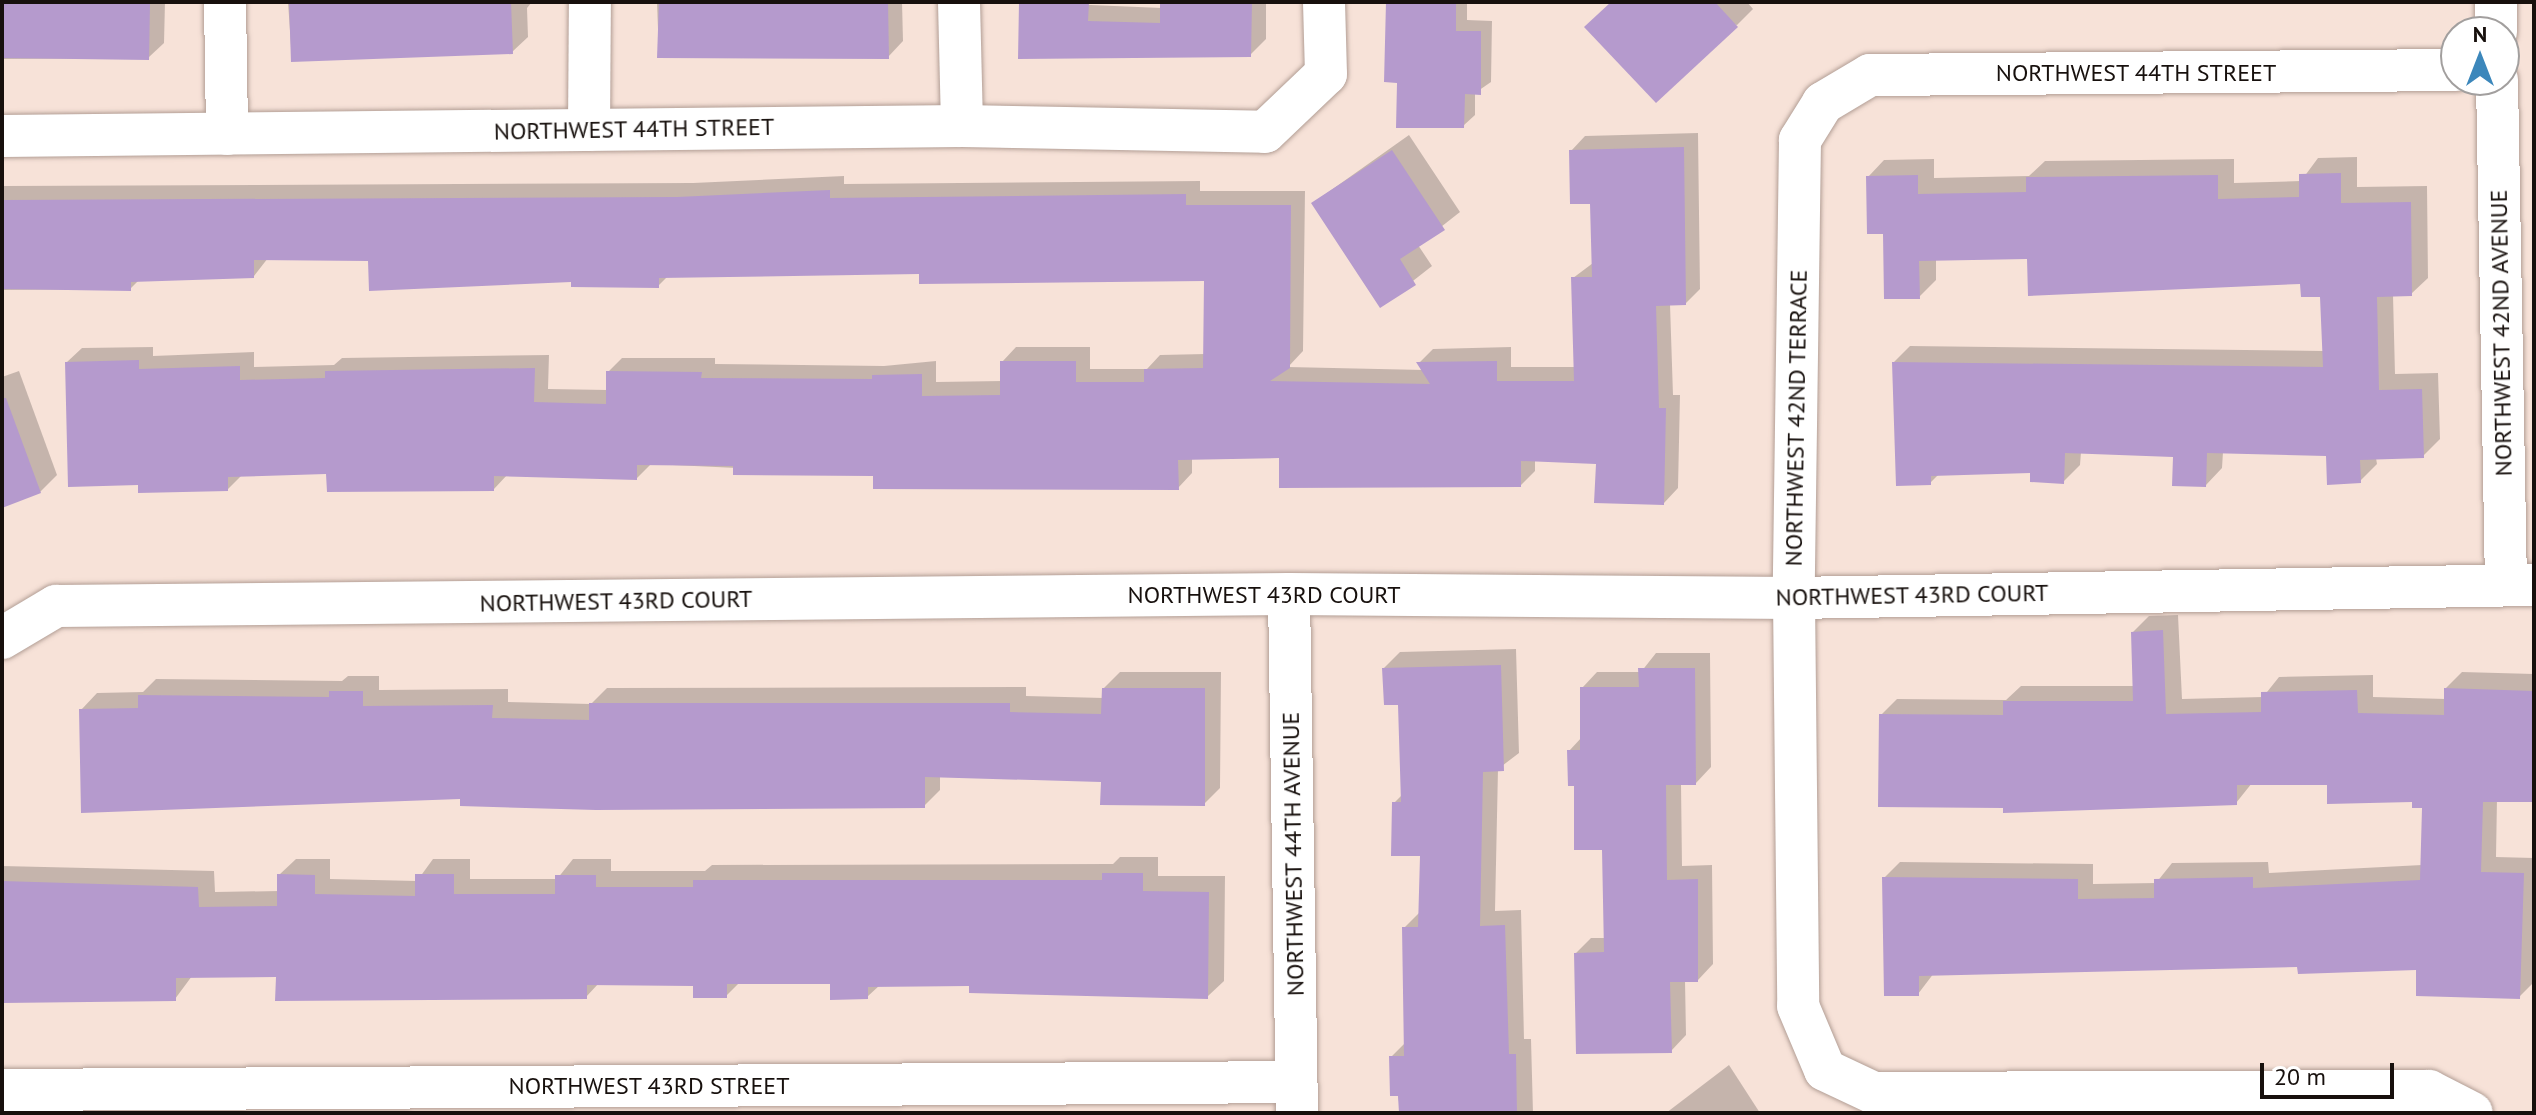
<!DOCTYPE html>
<style>
body{margin:0}
#map{position:relative;width:2536px;height:1115px;overflow:hidden;background:#f7e2d8;font-family:"PT Sans",sans-serif}
div>[style]{position:absolute}
.shadow>*{inset:0;background:#0003}
.building>*{inset:0;background:#b59acd}
.roads{filter:drop-shadow(0 0 2px #b29e95) drop-shadow(0 0 2px #b29e95)}
.street>*{height:42px;margin:-21px;padding:0 21px;transform-origin:21px;border-radius:21px;background:#fff}
span{translate:-50% -50%;white-space:nowrap;text-align:center;line-height:1.15;-webkit-text-stroke:6px #fff;paint-order:stroke}
.street-label{font-size:24px;color:#17100d}
.frame{position:absolute;inset:0;border:4px solid #17100d;pointer-events:none}
.north{position:absolute;left:2440px;top:16px;width:80px;height:80px;box-sizing:border-box;background:#fff;border:2px solid #a29f9e;border-radius:50%;rotate:0deg;font-size:22px;font-weight:700;line-height:32px;text-align:center;color:#17100d}
.north::after{content:'';display:block;margin:auto;width:28px;height:36px;background:#3c87bb;clip-path:polygon(50% 0,100% 100%,50% 72%,0 100%)}
.scale{position:absolute;left:2260px;top:1063px;width:134px;height:36px;box-sizing:border-box;border:4px solid #17100d;border-top:0;padding-left:10px;font-size:24px;line-height:28px;white-space:nowrap;color:#17100d;-webkit-text-stroke:6px #fff;paint-order:stroke}
</style>
<div id="map">
<div class="shadow">
<div style="clip-path:polygon(2px 2px,165px 2px,164px 43px,148px 58px,2px 59px)"></div>
<div style="clip-path:polygon(288px 2px,532px 2px,527px 8px,528px 37px,512px 52px,292px 60px)"></div>
<div style="clip-path:polygon(657px 2px,902px 2px,903px 41px,888px 57px,659px 56px)"></div>
<div style="clip-path:polygon(1020px 2px,1162px 8px,1162px 2px,1266px 2px,1266px 39px,1250px 55px,1020px 57px)"></div>
<div style="clip-path:polygon(1387px 2px,1467px 2px,1467px 20px,1492px 21px,1491px 82px,1475px 93px,1475px 115px,1463px 126px,1399px 81px)"></div>
<div style="clip-path:polygon(1613px 2px,1747px 2px,1753px 9px,1737px 25px)"></div>
<div style="clip-path:polygon(1698px 133px,1700px 289px,1686px 303px,1670px 304px,1673px 395px,1680px 395px,1678px 488px,1664px 503px,1598px 462px,1535px 460px,1535px 471px,1521px 485px,1281px 456px,1192px 458px,1192px 473px,1178px 488px,651px 464px,637px 478px,508px 474px,494px 489px,328px 472px,242px 475px,228px 489px,140px 483px,67px 362px,82px 348px,153px 347px,153px 356px,254px 352px,254px 367px,334px 365px,342px 358px,549px 355px,548px 389px,608px 390px,608px 372px,622px 358px,715px 358px,715px 364px,884px 366px,936px 361px,936px 382px,1002px 381px,1002px 362px,1016px 347px,1090px 347px,1090px 369px,1147px 369px,1160px 355px,1205px 354px,1206px 279px,921px 272px,668px 276px,658px 286px,370px 259px,268px 258px,254px 276px,140px 279px,130px 289px,2px 290px,2px 186px,693px 183px,844px 176px,844px 184px,1200px 181px,1200px 191px,1305px 191px,1303px 351px,1288px 367px,1424px 370px,1419px 363px,1433px 349px,1511px 347px,1511px 367px,1576px 367px,1573px 278px,1593px 263px,1592px 202px,1571px 151px,1585px 136px)"></div>
<div style="clip-path:polygon(1409px 135px,1460px 212px,1418px 245px,1432px 266px,1381px 306px,1313px 203px)"></div>
<div style="clip-path:polygon(2357px 157px,2357px 187px,2427px 186px,2428px 278px,2411px 294px,2393px 295px,2395px 374px,2438px 373px,2440px 439px,2423px 456px,2376px 458px,2377px 464px,2360px 481px,2328px 454px,2223px 452px,2222px 468px,2206px 485px,2175px 455px,2081px 452px,2080px 465px,2063px 482px,2032px 471px,1939px 474px,1930px 483px,1894px 362px,1910px 346px,2324px 351px,2322px 295px,2302px 282px,2029px 257px,1936px 259px,1936px 280px,1919px 297px,1885px 232px,1868px 177px,1884px 160px,1934px 159px,1934px 178px,2029px 176px,2045px 161px,2234px 159px,2234px 183px,2301px 181px,2318px 158px)"></div>
<div style="clip-path:polygon(19px 371px,57px 475px,40px 492px,2px 506px,2px 377px)"></div>
<div style="clip-path:polygon(2178px 615px,2182px 699px,2263px 697px,2279px 677px,2373px 675px,2373px 697px,2446px 699px,2446px 688px,2462px 672px,2534px 674px,2534px 799px,2497px 799px,2496px 857px,2534px 858px,2534px 982px,2519px 997px,2419px 968px,2299px 965px,1934px 973px,1918px 994px,1884px 878px,1900px 862px,2093px 864px,2093px 884px,2156px 883px,2172px 863px,2268px 862px,2269px 873px,2422px 865px,2425px 806px,2414px 800px,2329px 783px,2252px 783px,2236px 803px,2005px 811px,2005px 806px,1881px 715px,1897px 699px,2006px 700px,2021px 686px,2134px 686px,2133px 632px,2149px 616px)"></div>
<div style="clip-path:polygon(1516px 649px,1519px 753px,1498px 769px,1495px 911px,1521px 910px,1524px 1039px,1531px 1039px,1533px 1113px,1401px 1113px,1391px 1057px,1406px 1042px,1404px 928px,1420px 912px,1422px 854px,1394px 803px,1402px 795px,1400px 703px,1384px 668px,1400px 652px)"></div>
<div style="clip-path:polygon(1656px 653px,1710px 653px,1711px 767px,1696px 783px,1681px 783px,1682px 866px,1712px 865px,1713px 964px,1698px 980px,1685px 980px,1686px 1035px,1671px 1051px,1576px 953px,1591px 938px,1606px 938px,1604px 848px,1576px 784px,1569px 751px,1582px 737px,1582px 688px,1597px 672px,1641px 672px)"></div>
<div style="clip-path:polygon(1120px 672px,1221px 672px,1220px 788px,1204px 804px,1103px 780px,940px 776px,940px 790px,924px 806px,462px 797px,81px 710px,97px 693px,143px 692px,156px 679px,342px 681px,348px 676px,379px 676px,379px 690px,508px 689px,508px 702px,591px 704px,607px 688px,1026px 687px,1026px 696px,1104px 698px,1104px 688px)"></div>
<div style="clip-path:polygon(1120px 857px,1158px 857px,1158px 876px,1225px 876px,1224px 981px,1207px 997px,971px 984px,880px 985px,867px 997px,832px 982px,740px 982px,726px 996px,695px 984px,599px 983px,586px 997px,278px 975px,192px 976px,175px 999px,2px 1001px,2px 866px,214px 871px,215px 892px,279px 891px,279px 875px,296px 859px,330px 859px,330px 879px,417px 881px,433px 859px,470px 859px,470px 879px,557px 879px,573px 859px,611px 859px,611px 871px,705px 871px,712px 865px,1113px 864px)"></div>
<div style="clip-path:polygon(1729px 1065px,1760px 1113px,1666px 1113px)"></div>
</div>
<div class="building">
<div style="clip-path:polygon(2px 2px,150px 2px,149px 60px,2px 58px)"></div>
<div style="clip-path:polygon(289px 2px,511px 2px,513px 54px,291px 62px)"></div>
<div style="clip-path:polygon(659px 2px,888px 2px,889px 59px,657px 58px)"></div>
<div style="clip-path:polygon(1019px 2px,1089px 2px,1088px 21px,1160px 23px,1160px 2px,1252px 2px,1251px 57px,1018px 59px)"></div>
<div style="clip-path:polygon(1386px 2px,1456px 2px,1456px 31px,1481px 31px,1481px 95px,1465px 94px,1464px 128px,1396px 128px,1397px 83px,1384px 82px)"></div>
<div style="clip-path:polygon(1611px 2px,1715px 2px,1738px 27px,1656px 103px,1584px 27px)"></div>
<div style="clip-path:polygon(1684px 147px,1686px 305px,1656px 306px,1659px 408px,1666px 408px,1664px 505px,1594px 503px,1596px 464px,1521px 461px,1521px 487px,1279px 488px,1279px 458px,1178px 460px,1179px 490px,873px 489px,873px 476px,733px 475px,733px 466px,637px 465px,637px 480px,494px 476px,494px 491px,327px 492px,326px 474px,228px 477px,228px 491px,138px 493px,138px 485px,68px 487px,65px 362px,139px 360px,139px 369px,240px 366px,240px 380px,325px 378px,325px 371px,535px 368px,534px 402px,606px 404px,606px 371px,702px 372px,701px 378px,872px 379px,872px 375px,922px 374px,922px 396px,1000px 395px,1000px 361px,1076px 361px,1076px 382px,1144px 382px,1144px 369px,1203px 368px,1204px 281px,919px 284px,919px 274px,659px 278px,659px 288px,571px 287px,571px 282px,369px 291px,368px 261px,254px 260px,254px 278px,131px 282px,131px 291px,2px 289px,2px 200px,677px 197px,830px 190px,830px 198px,1186px 194px,1186px 205px,1291px 205px,1290px 368px,1270px 381px,1430px 384px,1416px 362px,1497px 361px,1497px 381px,1574px 381px,1571px 277px,1592px 277px,1590px 204px,1570px 204px,1569px 150px)"></div>
<div style="clip-path:polygon(1392px 150px,1445px 230px,1400px 259px,1416px 285px,1380px 308px,1311px 203px)"></div>
<div style="clip-path:polygon(2341px 173px,2341px 203px,2411px 202px,2412px 296px,2377px 297px,2379px 390px,2422px 389px,2424px 458px,2360px 460px,2361px 483px,2327px 485px,2326px 456px,2207px 453px,2206px 487px,2172px 486px,2173px 457px,2065px 453px,2064px 484px,2030px 482px,2030px 473px,1931px 476px,1931px 485px,1896px 486px,1892px 362px,2323px 367px,2320px 297px,2301px 297px,2300px 284px,2028px 296px,2027px 259px,1919px 261px,1920px 299px,1884px 299px,1883px 234px,1867px 234px,1866px 176px,1918px 175px,1918px 194px,2026px 192px,2026px 177px,2218px 175px,2218px 199px,2299px 197px,2299px 174px)"></div>
<div style="clip-path:polygon(2px 398px,6px 398px,41px 493px,2px 508px)"></div>
<div style="clip-path:polygon(2163px 630px,2166px 714px,2261px 712px,2261px 692px,2357px 690px,2358px 713px,2444px 715px,2444px 688px,2534px 691px,2534px 802px,2483px 802px,2481px 872px,2524px 873px,2520px 999px,2416px 996px,2416px 970px,2298px 974px,2297px 967px,1919px 976px,1919px 996px,1884px 996px,1882px 877px,2078px 879px,2078px 899px,2154px 898px,2154px 879px,2253px 877px,2253px 888px,2420px 880px,2422px 808px,2412px 808px,2412px 802px,2327px 804px,2327px 785px,2237px 785px,2237px 805px,2003px 813px,2003px 808px,1878px 807px,1879px 714px,2003px 715px,2003px 701px,2133px 701px,2131px 632px)"></div>
<div style="clip-path:polygon(1501px 665px,1504px 771px,1483px 772px,1480px 926px,1505px 925px,1509px 1054px,1516px 1054px,1517px 1113px,1399px 1113px,1398px 1096px,1390px 1096px,1389px 1056px,1404px 1056px,1402px 927px,1418px 927px,1420px 856px,1391px 856px,1392px 802px,1401px 802px,1398px 705px,1384px 705px,1382px 668px)"></div>
<div style="clip-path:polygon(1638px 668px,1695px 668px,1696px 785px,1666px 785px,1667px 880px,1698px 879px,1698px 982px,1670px 982px,1672px 1053px,1576px 1054px,1574px 953px,1604px 952px,1602px 850px,1574px 850px,1574px 786px,1568px 786px,1567px 750px,1580px 750px,1580px 687px,1639px 687px)"></div>
<div style="clip-path:polygon(1102px 688px,1205px 688px,1205px 806px,1100px 805px,1101px 782px,925px 777px,925px 808px,596px 810px,460px 806px,460px 799px,81px 813px,79px 709px,138px 708px,138px 695px,329px 697px,329px 691px,363px 691px,363px 706px,493px 705px,492px 718px,589px 720px,589px 703px,1010px 703px,1010px 712px,1101px 714px)"></div>
<div style="clip-path:polygon(1102px 873px,1143px 873px,1143px 891px,1209px 892px,1208px 999px,969px 993px,969px 986px,868px 987px,868px 999px,830px 1000px,830px 984px,727px 984px,727px 998px,693px 998px,693px 986px,587px 985px,587px 999px,275px 1001px,276px 977px,176px 978px,176px 1001px,2px 1003px,2px 881px,198px 887px,199px 907px,277px 906px,277px 874px,315px 875px,315px 894px,415px 896px,415px 874px,454px 874px,454px 894px,555px 894px,555px 875px,596px 875px,596px 887px,693px 887px,693px 880px,1102px 880px)"></div>
</div>
<div class="roads">
<div class="street">
<div style="left:225px;top:2px;width:132px;rotate:89.1deg"></div>
<div style="left:959px;top:2px;width:124px;rotate:88.6deg"></div>
<div style="left:2496px;top:2px;width:30px;rotate:90deg"></div>
<div style="left:2456px;top:70px;width:586px;rotate:179.51deg"></div>
<div style="left:1870px;top:75px;width:55px;rotate:149.2deg"></div>
<div style="left:1823px;top:103px;width:44px;rotate:121.9deg"></div>
<div style="left:1800px;top:140px;width:458px;rotate:90.8deg"></div>
<div style="left:1794px;top:598px;width:408px;rotate:89.4deg"></div>
<div style="left:1798px;top:1006px;width:69px;rotate:67.1deg"></div>
<div style="left:1825px;top:1070px;width:54px;rotate:25.1deg"></div>
<div style="left:1874px;top:1093px;width:555px;rotate:-0.21deg"></div>
<div style="left:2429px;top:1091px;width:48px;rotate:27.1deg"></div>
<div style="left:2497px;top:80px;width:505px;rotate:88.98deg"></div>
<div style="left:589px;top:130px;width:128px;rotate:-89.6deg"></div>
<div style="left:2px;top:136px;width:960px;rotate:-0.6deg"></div>
<div style="left:962px;top:126px;width:303px;rotate:1.1deg"></div>
<div style="left:1265px;top:132px;width:84px;rotate:-43.6deg"></div>
<div style="left:1326px;top:74px;width:72px;rotate:-91.6deg"></div>
<div style="left:1289px;top:594px;width:519px;rotate:89.12deg"></div>
<div style="left:2px;top:638px;width:63px;rotate:-30.7deg"></div>
<div style="left:56px;top:606px;width:1233px;rotate:-0.56deg"></div>
<div style="left:1289px;top:594px;width:505px;rotate:0.45deg"></div>
<div style="left:1794px;top:598px;width:740px;rotate:-1.01deg"></div>
<div style="left:2px;top:1090px;width:1294px;rotate:-0.35deg"></div>
</div>
</div>
<div class="street-label">
<span style="left:2136px;top:73px">NORTHWEST 44TH STREET</span>
<span style="left:634px;top:129px;rotate:-1deg">NORTHWEST 44TH STREET</span>
<span style="left:2501px;top:333px;rotate:-91deg">NORTHWEST 42ND AVENUE</span>
<span style="left:1796px;top:418px;rotate:-89deg">NORTHWEST 42ND TERRACE</span>
<span style="left:1264px;top:595px">NORTHWEST 43RD COURT</span>
<span style="left:1912px;top:595px;rotate:-1deg">NORTHWEST 43RD COURT</span>
<span style="left:616px;top:601px;rotate:-1deg">NORTHWEST 43RD COURT</span>
<span style="left:1293px;top:854px;rotate:-91deg">NORTHWEST 44TH AVENUE</span>
<span style="left:649px;top:1086px">NORTHWEST 43RD STREET</span>
</div>
<div class="frame"></div>
<div class="north">N</div>
<div class="scale">20 m</div>
</div>
